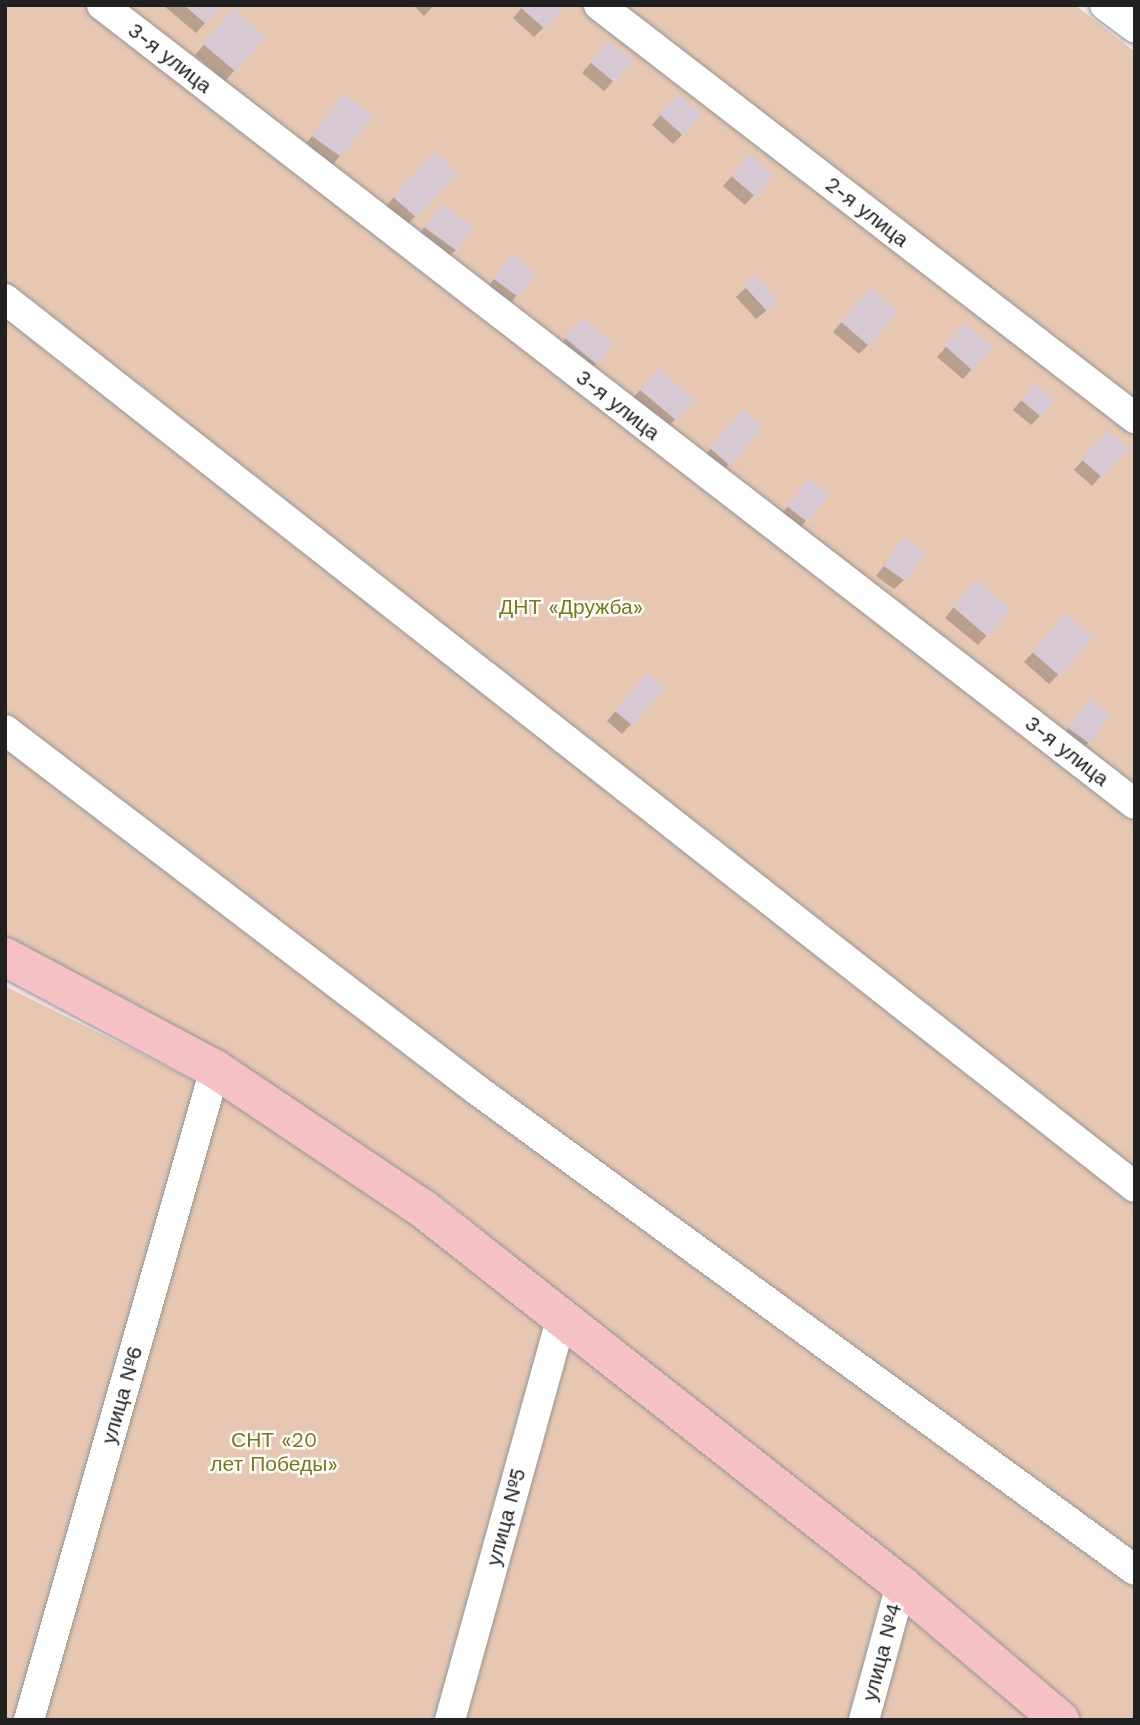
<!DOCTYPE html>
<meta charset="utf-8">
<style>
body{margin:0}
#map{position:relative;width:1140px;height:1725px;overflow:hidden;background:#f1e9ec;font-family:"Work Sans",sans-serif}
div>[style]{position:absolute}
.grass>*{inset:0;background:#e7c7b2}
.shadow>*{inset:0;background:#0003}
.building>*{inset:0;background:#d7c9d3}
.roads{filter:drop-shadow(0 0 2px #959595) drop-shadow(0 0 2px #959595)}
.street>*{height:30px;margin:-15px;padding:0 15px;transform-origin:15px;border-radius:15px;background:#fff}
.secondary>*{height:38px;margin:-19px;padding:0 19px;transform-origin:19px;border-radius:19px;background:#f6c1c5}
span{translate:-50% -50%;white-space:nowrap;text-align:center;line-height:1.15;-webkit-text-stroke:5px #fff;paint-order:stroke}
.street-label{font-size:21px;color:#212121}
.park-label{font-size:21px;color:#7c7813}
.frame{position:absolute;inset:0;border:7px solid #212121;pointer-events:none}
</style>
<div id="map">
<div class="grass">
<div style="clip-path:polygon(5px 5px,1075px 5px,1135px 52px,1135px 1720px,1082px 1720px,444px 1199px,132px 1002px,5px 939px)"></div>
<div style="clip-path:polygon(5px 986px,281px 1124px,479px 1269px,1039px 1720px,5px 1720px)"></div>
</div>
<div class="shadow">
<div style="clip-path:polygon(163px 5px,221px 5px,196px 33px)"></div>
<div style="clip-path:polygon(413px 5px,434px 5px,424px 16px)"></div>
<div style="clip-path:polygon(524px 5px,544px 27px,534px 37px,513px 18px)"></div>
<div style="clip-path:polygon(225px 21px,264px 37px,225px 81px,195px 55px)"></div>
<div style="clip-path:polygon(600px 52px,631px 62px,604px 91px,582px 73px)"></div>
<div style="clip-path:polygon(344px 96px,340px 156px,331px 166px,304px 146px)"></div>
<div style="clip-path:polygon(669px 105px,682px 135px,673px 144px,652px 125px)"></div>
<div style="clip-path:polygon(424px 164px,455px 174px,406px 226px,385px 207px)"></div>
<div style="clip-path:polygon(741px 166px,754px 195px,745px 205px,723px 186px)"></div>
<div style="clip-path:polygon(442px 206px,456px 250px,446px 259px,416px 237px)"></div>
<div style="clip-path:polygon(512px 257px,517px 295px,508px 305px,486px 289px)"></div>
<div style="clip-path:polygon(756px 278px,767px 310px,756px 319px,736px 297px)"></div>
<div style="clip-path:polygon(861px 300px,868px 345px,859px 354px,833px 332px)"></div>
<div style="clip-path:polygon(572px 330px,596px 364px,587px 373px,557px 349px)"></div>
<div style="clip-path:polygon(956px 335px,972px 369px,963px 379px,937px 357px)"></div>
<div style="clip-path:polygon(649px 380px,693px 400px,666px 429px,631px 400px)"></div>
<div style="clip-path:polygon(1026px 395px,1040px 416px,1031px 425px,1013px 410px)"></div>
<div style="clip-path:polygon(733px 422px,729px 464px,720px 474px,702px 459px)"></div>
<div style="clip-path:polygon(1099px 442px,1126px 448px,1092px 486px,1074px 470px)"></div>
<div style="clip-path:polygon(809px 481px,806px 521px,797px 531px,779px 517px)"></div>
<div style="clip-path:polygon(905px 539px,904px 580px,894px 589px,876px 576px)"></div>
<div style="clip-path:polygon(966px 592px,987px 635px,978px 645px,945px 618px)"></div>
<div style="clip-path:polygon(1057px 625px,1058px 675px,1049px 684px,1024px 662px)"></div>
<div style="clip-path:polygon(638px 685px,663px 688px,622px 734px,607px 721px)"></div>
<div style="clip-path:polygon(1090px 702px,1089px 742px,1079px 752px,1060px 738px)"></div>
</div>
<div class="building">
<div style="clip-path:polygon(184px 5px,223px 5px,207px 25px)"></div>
<div style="clip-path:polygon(523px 5px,566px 5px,545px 29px,521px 8px)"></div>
<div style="clip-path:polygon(234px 9px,266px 37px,236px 72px,203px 44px)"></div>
<div style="clip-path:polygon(609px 41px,633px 61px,615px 83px,590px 62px)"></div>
<div style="clip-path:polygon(344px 94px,373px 115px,341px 157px,312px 136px)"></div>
<div style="clip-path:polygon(678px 94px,702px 114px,684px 136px,660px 115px)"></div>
<div style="clip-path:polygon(434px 152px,458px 173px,417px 218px,393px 197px)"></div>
<div style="clip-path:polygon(750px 154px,774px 175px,756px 197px,731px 176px)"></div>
<div style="clip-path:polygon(442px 204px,474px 227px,457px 251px,424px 227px)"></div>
<div style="clip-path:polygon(512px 254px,536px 273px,518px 297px,494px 279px)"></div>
<div style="clip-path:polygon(756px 275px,778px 301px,767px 311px,744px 286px)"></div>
<div style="clip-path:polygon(871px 288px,898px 312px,869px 346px,841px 322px)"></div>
<div style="clip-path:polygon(582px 318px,614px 345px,597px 365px,565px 338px)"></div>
<div style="clip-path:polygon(965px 323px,993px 347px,973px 371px,945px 346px)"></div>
<div style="clip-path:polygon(659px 368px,695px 400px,677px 421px,640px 390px)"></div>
<div style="clip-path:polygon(1035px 384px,1055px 401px,1041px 417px,1021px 400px)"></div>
<div style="clip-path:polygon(743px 410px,763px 427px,730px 466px,710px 448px)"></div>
<div style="clip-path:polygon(1108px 430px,1129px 448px,1103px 478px,1082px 460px)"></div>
<div style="clip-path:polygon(809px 479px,830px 495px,807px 522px,787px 506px)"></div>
<div style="clip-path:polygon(905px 537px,926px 553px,905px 581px,884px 566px)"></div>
<div style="clip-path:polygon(976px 580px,1011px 609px,988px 637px,953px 607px)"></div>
<div style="clip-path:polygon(1066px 613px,1094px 638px,1060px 676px,1032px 652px)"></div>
<div style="clip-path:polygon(648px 673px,665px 688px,633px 726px,615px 711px)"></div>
<div style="clip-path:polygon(1089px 699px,1111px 715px,1090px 744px,1068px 728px)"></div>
</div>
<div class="roads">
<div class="street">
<div style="left:102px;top:5px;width:1306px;rotate:37.72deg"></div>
<div style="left:599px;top:5px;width:677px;rotate:37.62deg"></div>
<div style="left:1105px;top:5px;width:38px;rotate:37deg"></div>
<div style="left:5px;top:299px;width:1437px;rotate:38.16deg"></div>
<div style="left:5px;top:730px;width:594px;rotate:37.33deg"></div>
<div style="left:477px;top:1090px;width:814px;rotate:36.11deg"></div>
<div style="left:29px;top:1720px;width:677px;rotate:-74.05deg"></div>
<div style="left:450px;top:1720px;width:420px;rotate:-74.5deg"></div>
<div style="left:864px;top:1720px;width:140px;rotate:-74.7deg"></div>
</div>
<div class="secondary">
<div style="left:5px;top:957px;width:238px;rotate:28.1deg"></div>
<div style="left:215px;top:1069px;width:249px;rotate:33.9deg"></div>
<div style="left:422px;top:1208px;width:610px;rotate:38.2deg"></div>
<div style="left:901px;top:1585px;width:209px;rotate:40.3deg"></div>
</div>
</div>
<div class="street-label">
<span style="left:170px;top:58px;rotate:38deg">3-я улица</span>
<span style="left:867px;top:212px;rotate:38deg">2-я улица</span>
<span style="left:618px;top:405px;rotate:38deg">3-я улица</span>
<span style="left:1067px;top:751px;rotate:38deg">3-я улица</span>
<span style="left:122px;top:1395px;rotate:-74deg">улица №6</span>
<span style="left:506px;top:1517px;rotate:-75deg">улица №5</span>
<span style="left:882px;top:1652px;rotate:-75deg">улица №4</span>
</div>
<div class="park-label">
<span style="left:571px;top:607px">ДНТ «Дружба»</span>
<span style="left:274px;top:1452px">СНТ «20<br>лет Победы»</span>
</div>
<div class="frame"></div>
</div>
